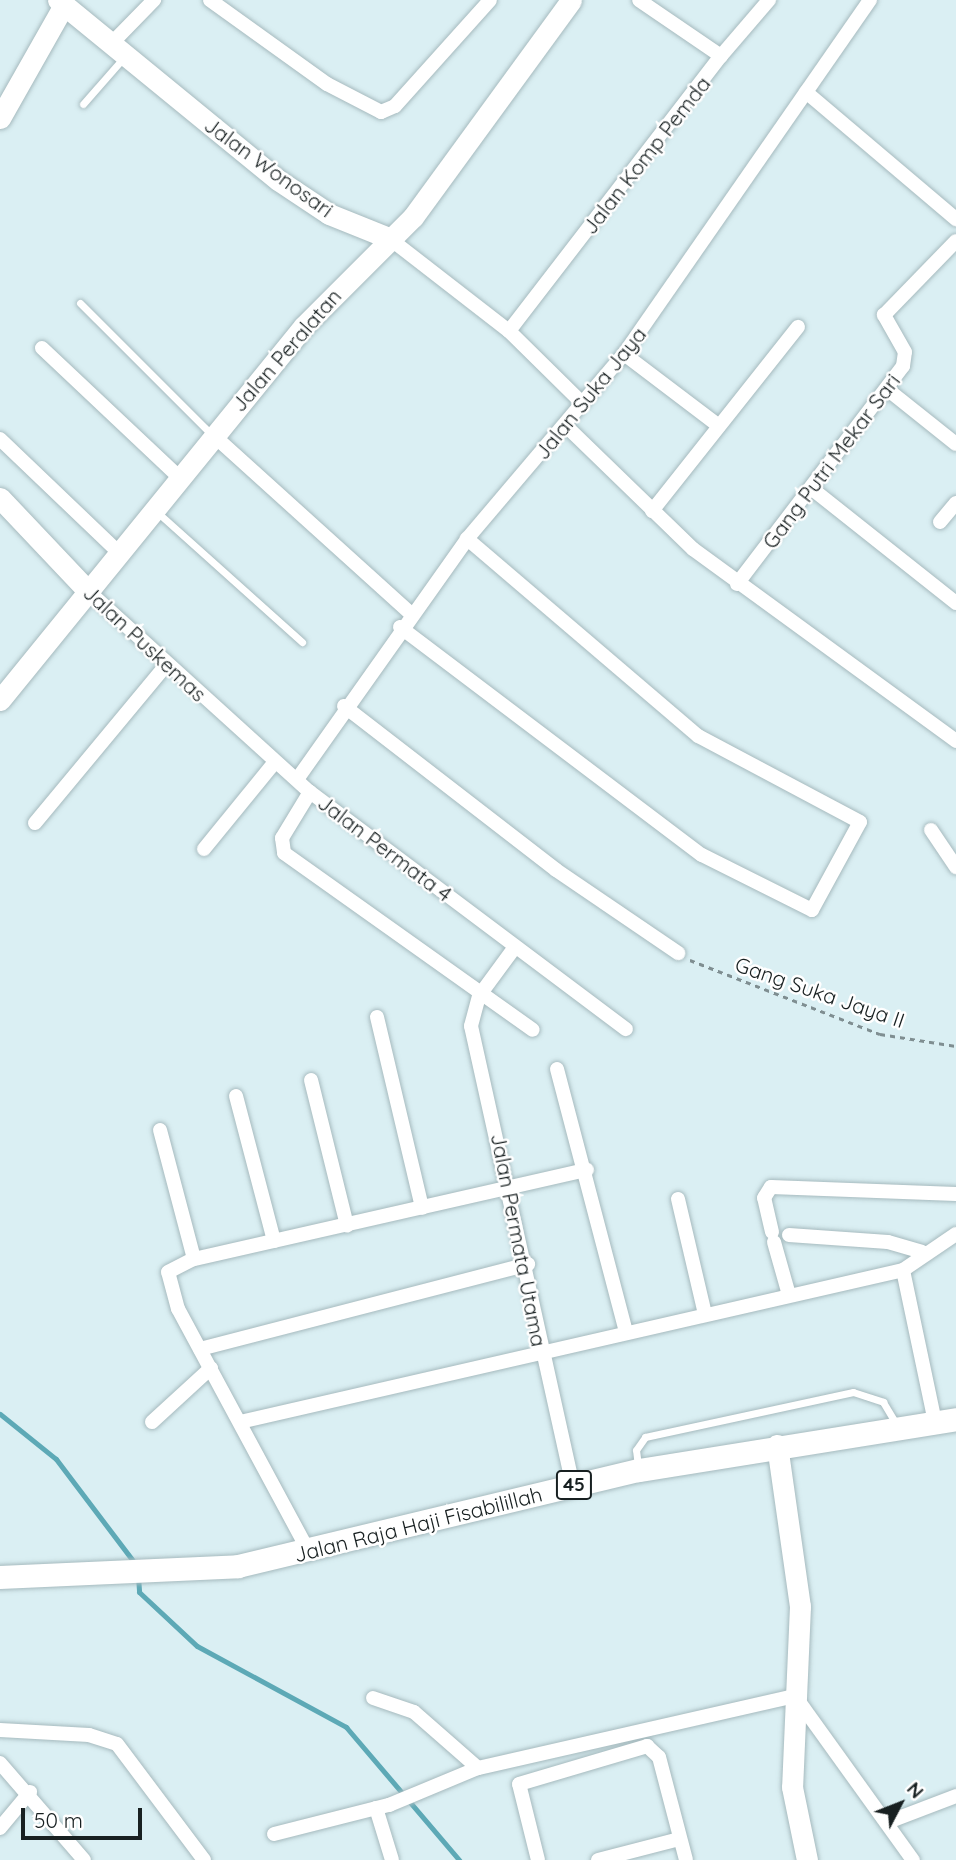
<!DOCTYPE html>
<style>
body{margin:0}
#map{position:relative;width:956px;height:1860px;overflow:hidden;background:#daeff3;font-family:Quicksand,sans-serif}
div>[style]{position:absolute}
.stream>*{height:5px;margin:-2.5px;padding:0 2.5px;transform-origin:2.5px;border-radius:2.5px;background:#5da9b6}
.path>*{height:2.5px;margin-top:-1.25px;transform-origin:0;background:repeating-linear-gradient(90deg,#7f8e91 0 5px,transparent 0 10px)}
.roads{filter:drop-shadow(0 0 2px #a6babe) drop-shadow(0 0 2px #a6babe)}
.lane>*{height:7px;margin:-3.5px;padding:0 3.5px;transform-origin:3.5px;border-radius:3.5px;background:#fff}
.street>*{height:14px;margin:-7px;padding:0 7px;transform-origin:7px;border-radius:7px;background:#fff}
.secondary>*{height:21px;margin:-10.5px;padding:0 10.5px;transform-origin:10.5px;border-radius:10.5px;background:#fff}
.primary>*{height:23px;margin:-11.5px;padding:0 11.5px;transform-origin:11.5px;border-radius:11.5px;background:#fff}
span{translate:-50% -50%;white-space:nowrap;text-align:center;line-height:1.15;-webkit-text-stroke:5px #fff;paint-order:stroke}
.shield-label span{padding:2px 5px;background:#fff;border:2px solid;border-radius:5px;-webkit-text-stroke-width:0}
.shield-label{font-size:19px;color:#182021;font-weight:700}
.street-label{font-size:21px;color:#182021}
.north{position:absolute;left:865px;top:1769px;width:70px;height:70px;-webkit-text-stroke:5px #fff;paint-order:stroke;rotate:48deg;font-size:19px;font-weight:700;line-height:28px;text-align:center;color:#182021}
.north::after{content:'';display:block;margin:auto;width:24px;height:32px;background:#182021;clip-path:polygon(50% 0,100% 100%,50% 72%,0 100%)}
.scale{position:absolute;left:21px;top:1808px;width:121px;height:32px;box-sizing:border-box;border:4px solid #182021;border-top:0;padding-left:9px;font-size:21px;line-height:24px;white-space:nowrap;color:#182021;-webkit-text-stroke:5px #fff;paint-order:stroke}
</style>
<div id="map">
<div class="stream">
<div style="left:0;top:1414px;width:72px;rotate:38.8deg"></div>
<div style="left:56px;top:1459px;width:134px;rotate:52.9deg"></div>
<div style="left:138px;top:1576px;width:16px;rotate:86deg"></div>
<div style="left:139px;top:1592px;width:79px;rotate:43deg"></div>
<div style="left:197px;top:1646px;width:170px;rotate:28.5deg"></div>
<div style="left:346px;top:1727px;width:175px;rotate:49.6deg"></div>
</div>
<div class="path">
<div style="left:690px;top:960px;width:204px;rotate:21.3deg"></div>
<div style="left:880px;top:1034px;width:77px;rotate:9deg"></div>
</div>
<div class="roads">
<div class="lane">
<div style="left:83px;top:104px;width:64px;rotate:-48.8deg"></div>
<div style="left:80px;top:303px;width:185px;rotate:45deg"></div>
<div style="left:157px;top:512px;width:195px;rotate:41.9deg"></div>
<div style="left:638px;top:1466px;width:16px;rotate:-97deg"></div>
<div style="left:636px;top:1450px;width:16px;rotate:-55deg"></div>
<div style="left:645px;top:1437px;width:213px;rotate:-12.2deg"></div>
<div style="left:853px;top:1392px;width:32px;rotate:18deg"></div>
<div style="left:883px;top:1402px;width:29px;rotate:59deg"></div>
</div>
<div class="street">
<div style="left:210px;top:0;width:144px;rotate:35.7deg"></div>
<div style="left:327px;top:84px;width:61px;rotate:27.4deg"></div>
<div style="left:381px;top:112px;width:15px;rotate:-23deg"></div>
<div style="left:395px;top:106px;width:142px;rotate:-48.1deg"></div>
<div style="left:111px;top:44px;width:62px;rotate:-45.7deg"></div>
<div style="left:721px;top:56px;width:74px;rotate:-49.4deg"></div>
<div style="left:806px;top:92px;width:197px;rotate:40.3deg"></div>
<div style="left:389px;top:238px;width:152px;rotate:37.8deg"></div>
<div style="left:509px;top:331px;width:103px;rotate:44.6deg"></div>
<div style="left:509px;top:331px;width:347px;rotate:-52.4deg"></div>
<div style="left:721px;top:56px;width:99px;rotate:-145.7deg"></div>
<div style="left:42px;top:348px;width:185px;rotate:43.3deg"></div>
<div style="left:624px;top:354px;width:119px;rotate:37.2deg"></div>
<div style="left:887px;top:389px;width:88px;rotate:38.6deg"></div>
<div style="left:565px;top:425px;width:178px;rotate:44.1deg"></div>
<div style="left:693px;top:549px;width:326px;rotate:36.1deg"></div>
<div style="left:212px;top:434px;width:267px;rotate:42.1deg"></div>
<div style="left:0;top:439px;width:161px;rotate:43.7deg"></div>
<div style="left:811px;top:488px;width:185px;rotate:38.4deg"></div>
<div style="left:652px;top:511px;width:235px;rotate:-51.6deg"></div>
<div style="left:940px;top:522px;width:25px;rotate:-50deg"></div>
<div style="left:737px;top:584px;width:274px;rotate:-52.7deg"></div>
<div style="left:903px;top:366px;width:14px;rotate:-82deg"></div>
<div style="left:905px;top:352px;width:43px;rotate:-119.6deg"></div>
<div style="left:884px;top:315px;width:103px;rotate:-45.8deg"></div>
<div style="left:88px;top:591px;width:299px;rotate:42.2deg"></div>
<div style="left:310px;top:792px;width:395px;rotate:36.9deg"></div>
<div style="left:400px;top:627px;width:378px;rotate:37.1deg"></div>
<div style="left:702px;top:855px;width:123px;rotate:26.6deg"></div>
<div style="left:812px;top:910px;width:100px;rotate:-61.4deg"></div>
<div style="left:860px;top:822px;width:183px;rotate:-152deg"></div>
<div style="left:698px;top:736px;width:304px;rotate:-139.5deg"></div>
<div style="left:344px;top:706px;width:268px;rotate:37.7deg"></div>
<div style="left:556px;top:870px;width:148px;rotate:34.2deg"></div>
<div style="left:298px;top:778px;width:293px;rotate:-54.7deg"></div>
<div style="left:467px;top:539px;width:243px;rotate:-49.7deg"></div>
<div style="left:624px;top:354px;width:431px;rotate:-55.2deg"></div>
<div style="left:310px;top:792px;width:54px;rotate:121.3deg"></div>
<div style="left:282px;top:838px;width:15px;rotate:82deg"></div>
<div style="left:284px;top:853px;width:305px;rotate:35.4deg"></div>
<div style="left:35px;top:823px;width:207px;rotate:-50.3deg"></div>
<div style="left:931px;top:830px;width:45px;rotate:56deg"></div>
<div style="left:204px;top:849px;width:112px;rotate:-50.8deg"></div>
<div style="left:515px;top:947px;width:61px;rotate:126.3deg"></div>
<div style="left:479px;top:996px;width:31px;rotate:105deg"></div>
<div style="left:471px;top:1026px;width:470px;rotate:77.5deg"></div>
<div style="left:377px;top:1017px;width:196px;rotate:76.7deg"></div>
<div style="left:557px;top:1069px;width:272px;rotate:75.3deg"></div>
<div style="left:311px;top:1080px;width:150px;rotate:76.1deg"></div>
<div style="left:236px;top:1096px;width:150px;rotate:75.3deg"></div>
<div style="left:160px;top:1130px;width:133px;rotate:75.2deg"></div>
<div style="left:678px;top:1199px;width:118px;rotate:76.8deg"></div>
<div style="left:772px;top:1232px;width:35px;rotate:-103deg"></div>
<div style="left:764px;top:1198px;width:13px;rotate:-58deg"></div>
<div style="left:771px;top:1187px;width:185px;rotate:2.2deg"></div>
<div style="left:789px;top:1235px;width:99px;rotate:4deg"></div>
<div style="left:888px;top:1242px;width:35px;rotate:16deg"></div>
<div style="left:774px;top:1242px;width:55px;rotate:74.2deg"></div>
<div style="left:200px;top:1349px;width:339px;rotate:-14.5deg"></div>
<div style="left:152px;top:1422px;width:80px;rotate:-42.5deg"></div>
<div style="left:240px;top:1422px;width:680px;rotate:-12.91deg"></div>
<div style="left:935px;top:1422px;width:155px;rotate:-101.9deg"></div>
<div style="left:903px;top:1270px;width:64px;rotate:-34.2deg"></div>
<div style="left:309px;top:1552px;width:276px;rotate:-118.3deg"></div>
<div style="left:178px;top:1309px;width:38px;rotate:-105deg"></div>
<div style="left:168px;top:1272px;width:29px;rotate:-27deg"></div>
<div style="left:194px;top:1259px;width:403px;rotate:-12.8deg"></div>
<div style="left:373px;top:1698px;width:43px;rotate:18.9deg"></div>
<div style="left:414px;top:1712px;width:85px;rotate:41.2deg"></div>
<div style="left:0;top:1730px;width:89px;rotate:3.2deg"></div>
<div style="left:89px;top:1735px;width:29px;rotate:18deg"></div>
<div style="left:117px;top:1744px;width:145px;rotate:53.1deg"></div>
<div style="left:0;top:1763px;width:128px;rotate:49.1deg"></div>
<div style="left:376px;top:1808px;width:54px;rotate:72.9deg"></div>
<div style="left:888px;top:1822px;width:73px;rotate:-20.9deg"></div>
<div style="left:0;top:1828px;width:47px;rotate:-50.2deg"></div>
<div style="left:274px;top:1834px;width:119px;rotate:-14.2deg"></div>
<div style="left:389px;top:1805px;width:96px;rotate:-22.6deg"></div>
<div style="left:478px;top:1768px;width:325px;rotate:-12.8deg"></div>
<div style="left:795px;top:1696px;width:202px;rotate:54.3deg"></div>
<div style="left:538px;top:1860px;width:78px;rotate:-104deg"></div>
<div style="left:519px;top:1784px;width:134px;rotate:-16.5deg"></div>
<div style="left:647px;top:1746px;width:16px;rotate:43deg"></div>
<div style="left:659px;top:1757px;width:106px;rotate:75.3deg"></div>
<div style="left:598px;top:1860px;width:84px;rotate:-14.5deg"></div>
</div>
<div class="secondary">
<div style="left:58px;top:0;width:284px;rotate:39.3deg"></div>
<div style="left:278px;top:180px;width:61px;rotate:33.7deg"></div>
<div style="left:329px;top:214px;width:65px;rotate:21.8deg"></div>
<div style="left:0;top:118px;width:130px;rotate:-60.5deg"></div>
<div style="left:0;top:498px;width:128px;rotate:46.6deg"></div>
<div style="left:0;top:700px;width:482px;rotate:-50.9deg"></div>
<div style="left:304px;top:326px;width:154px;rotate:-45deg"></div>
<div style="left:413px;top:217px;width:268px;rotate:-53.9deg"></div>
<div style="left:777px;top:1445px;width:163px;rotate:81.9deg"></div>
<div style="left:800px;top:1606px;width:181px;rotate:92.5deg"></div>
<div style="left:792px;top:1787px;width:75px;rotate:78.4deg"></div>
</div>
<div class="primary">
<div style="left:0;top:1577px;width:238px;rotate:-2.6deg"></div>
<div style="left:238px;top:1566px;width:412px;rotate:-13.5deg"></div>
<div style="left:639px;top:1470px;width:321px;rotate:-9.1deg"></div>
</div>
</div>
<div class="shield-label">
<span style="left:574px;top:1485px">45</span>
</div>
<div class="street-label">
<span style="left:646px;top:155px;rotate:-52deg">Jalan Komp Pemda</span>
<span style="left:269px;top:167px;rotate:36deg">Jalan Wonosari</span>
<span style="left:286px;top:350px;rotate:-49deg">Jalan Peralatan</span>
<span style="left:590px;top:393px;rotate:-51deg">Jalan Suka Jaya</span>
<span style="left:831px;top:461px;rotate:-53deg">Gang Putri Mekar Sari</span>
<span style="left:145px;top:643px;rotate:43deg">Jalan Puskemas</span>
<span style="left:385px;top:848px;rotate:37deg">Jalan Permata 4</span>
<span style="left:820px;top:992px;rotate:19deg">Gang Suka Jaya II</span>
<span style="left:519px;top:1240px;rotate:79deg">Jalan Permata Utama</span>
<span style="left:418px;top:1524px;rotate:-14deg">Jalan Raja Haji Fisabilillah</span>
</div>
<div class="north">N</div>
<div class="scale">50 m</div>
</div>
